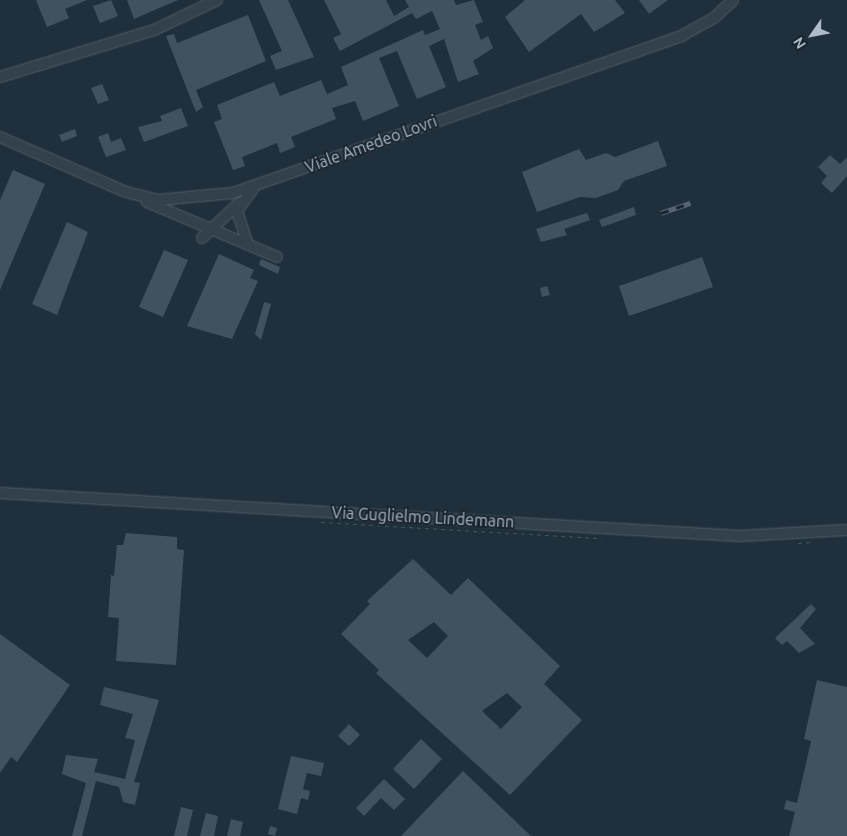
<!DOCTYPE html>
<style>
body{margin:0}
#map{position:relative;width:847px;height:836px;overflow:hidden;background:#1f2f3c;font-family:Ubuntu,sans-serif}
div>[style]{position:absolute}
.building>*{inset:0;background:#405260}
.path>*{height:1px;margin-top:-0.5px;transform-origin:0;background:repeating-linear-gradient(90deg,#3f5959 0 4px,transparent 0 8px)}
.roads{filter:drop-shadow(0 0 1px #515e69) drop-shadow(0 0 1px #515e69)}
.minor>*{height:10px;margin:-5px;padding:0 5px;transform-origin:5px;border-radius:5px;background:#33414c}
.rail>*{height:4.5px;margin-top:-2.25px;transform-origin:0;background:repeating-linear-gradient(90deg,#192630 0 8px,#556573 0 16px);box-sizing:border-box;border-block:1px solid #556573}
span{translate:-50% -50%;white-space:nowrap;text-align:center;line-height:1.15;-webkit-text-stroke:4px #192630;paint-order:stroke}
.street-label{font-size:16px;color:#aebbc8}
.north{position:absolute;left:787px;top:10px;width:50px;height:50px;-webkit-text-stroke:4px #192630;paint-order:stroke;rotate:237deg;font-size:14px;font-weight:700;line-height:20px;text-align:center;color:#aebbc8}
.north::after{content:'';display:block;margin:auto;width:18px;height:22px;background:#aebbc8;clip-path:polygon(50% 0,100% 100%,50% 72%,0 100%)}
</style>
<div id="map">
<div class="building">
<div style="clip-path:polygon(36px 0,87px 0,65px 9px,69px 18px,47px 27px)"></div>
<div style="clip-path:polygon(111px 0,118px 16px,100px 23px,93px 6px)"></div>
<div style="clip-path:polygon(127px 0,178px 0,134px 19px)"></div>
<div style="clip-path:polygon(259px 0,288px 0,314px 57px,276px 70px,270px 56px,282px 51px)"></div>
<div style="clip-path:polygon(324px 0,386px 0,394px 16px,409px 7px,405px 0,454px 0,456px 5px,474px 0,483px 22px,475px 25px,481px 40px,488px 36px,493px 48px,473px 61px,479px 74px,458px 82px,444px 39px,429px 46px,446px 87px,417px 99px,397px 51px,379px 58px,399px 106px,363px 121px,355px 101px,332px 108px,336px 119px,291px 137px,295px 147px,280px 153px,277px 143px,242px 157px,245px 166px,233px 170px,214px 122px,222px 119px,217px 105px,274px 82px,280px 96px,321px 80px,327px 94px,348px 85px,341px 67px,423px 30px,425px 35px,440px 29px,432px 11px,416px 19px,412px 13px,340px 51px,333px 38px,341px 34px)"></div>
<div style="clip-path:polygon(525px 0,615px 0,625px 13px,594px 32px,581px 14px,529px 52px,505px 17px)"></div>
<div style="clip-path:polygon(639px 0,668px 0,649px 14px)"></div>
<div style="clip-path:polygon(248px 15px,266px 61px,196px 90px,203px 107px,196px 112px,166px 36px,174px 34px,177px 43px)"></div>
<div style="clip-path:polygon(102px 84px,109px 100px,98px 104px,91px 88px)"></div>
<div style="clip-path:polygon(181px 108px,188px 126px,144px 142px,138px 127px,162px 121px,160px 116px)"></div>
<div style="clip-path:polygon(75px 129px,77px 136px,62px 142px,59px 135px)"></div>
<div style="clip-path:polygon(108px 133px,111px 142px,121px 138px,126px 150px,106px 157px,98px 137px)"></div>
<div style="clip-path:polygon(658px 141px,667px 166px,624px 181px,618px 190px,596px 198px,580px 197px,537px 212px,522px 172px,579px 149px,586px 160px,606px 153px,615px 157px)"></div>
<div style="clip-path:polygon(830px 155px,840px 164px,847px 157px,847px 176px,832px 193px,821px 183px,827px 176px,818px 167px)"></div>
<div style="clip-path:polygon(13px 170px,45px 184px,0 290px,0 200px)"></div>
<div style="clip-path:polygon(634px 207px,636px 215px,602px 227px,599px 220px)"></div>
<div style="clip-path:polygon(587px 213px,590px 220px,564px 229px,567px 235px,541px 242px,536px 229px)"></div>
<div style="clip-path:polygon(67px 222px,88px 232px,57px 315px,32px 304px)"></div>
<div style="clip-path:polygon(164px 250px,188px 260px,163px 317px,139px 307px)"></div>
<div style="clip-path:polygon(219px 254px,254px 270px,250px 278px,258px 281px,232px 339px,187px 326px)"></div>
<div style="clip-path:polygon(702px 257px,713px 287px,629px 316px,619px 286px)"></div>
<div style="clip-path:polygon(261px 259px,280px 267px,278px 274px,259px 265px)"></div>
<div style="clip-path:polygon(547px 286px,550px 295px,542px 297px,540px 288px)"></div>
<div style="clip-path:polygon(264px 302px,271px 304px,261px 340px,255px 334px)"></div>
<div style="clip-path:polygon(126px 533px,177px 537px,177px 549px,184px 550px,176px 665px,116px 661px,119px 618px,108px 617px,111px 575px,114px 576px,117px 545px,123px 545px)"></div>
<div style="clip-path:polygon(evenodd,413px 559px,451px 595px,468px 578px,560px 666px,544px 684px,582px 720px,510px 795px,376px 673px,379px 670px,341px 634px,370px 604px,367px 601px,413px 559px,434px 622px,448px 636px,427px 658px,408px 640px,434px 622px,413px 559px,507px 693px,522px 707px,501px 729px,482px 711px,507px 693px)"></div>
<div style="clip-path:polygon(811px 604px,816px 609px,800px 628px,815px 644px,799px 653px,787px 641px,782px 645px,775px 638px)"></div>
<div style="clip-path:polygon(0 634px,70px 685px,17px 762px,11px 757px,0 773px)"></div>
<div style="clip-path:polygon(817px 680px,847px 687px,847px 836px,789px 836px,795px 812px,784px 809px,786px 800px,797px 803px,811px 741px,804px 739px)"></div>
<div style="clip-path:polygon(104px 687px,159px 700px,134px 782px,140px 783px,135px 805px,123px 802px,119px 787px,96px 781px,82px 836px,72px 836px,86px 783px,62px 774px,66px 755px,98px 759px,94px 772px,125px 779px,135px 740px,125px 738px,133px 714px,100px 705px)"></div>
<div style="clip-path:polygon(349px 724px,360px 735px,349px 746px,338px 736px)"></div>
<div style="clip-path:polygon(421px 739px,442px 759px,414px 789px,393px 769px)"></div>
<div style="clip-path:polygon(291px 756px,324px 763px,321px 776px,307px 773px,303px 789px,310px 791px,308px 800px,301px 798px,297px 814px,278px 809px)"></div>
<div style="clip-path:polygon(463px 771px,531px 836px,401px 836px)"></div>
<div style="clip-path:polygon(384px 779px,405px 799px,394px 810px,381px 798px,364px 816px,356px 808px)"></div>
<div style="clip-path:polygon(181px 807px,193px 810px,187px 836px,174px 836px)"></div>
<div style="clip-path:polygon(206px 813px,218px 816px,214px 836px,200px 836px)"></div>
<div style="clip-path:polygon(231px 819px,243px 822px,240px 836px,227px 836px)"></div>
<div style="clip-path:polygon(270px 826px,277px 828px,275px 836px,268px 834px)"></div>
</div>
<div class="path">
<div style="left:321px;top:522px;width:281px;rotate:3.3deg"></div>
<div style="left:798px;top:543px;width:14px;rotate:-4deg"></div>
</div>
<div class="roads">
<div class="minor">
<div style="left:0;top:77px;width:161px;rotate:-17deg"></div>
<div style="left:154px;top:30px;width:70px;rotate:-25.5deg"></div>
<div style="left:0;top:137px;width:137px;rotate:23.6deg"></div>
<div style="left:126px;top:192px;width:33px;rotate:14deg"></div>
<div style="left:158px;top:200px;width:75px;rotate:-5.3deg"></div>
<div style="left:233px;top:193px;width:477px;rotate:-19.3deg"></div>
<div style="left:683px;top:35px;width:35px;rotate:-29deg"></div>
<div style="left:714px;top:18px;width:26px;rotate:-43deg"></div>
<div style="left:147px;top:202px;width:141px;rotate:22.9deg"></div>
<div style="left:202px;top:238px;width:51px;rotate:-43.4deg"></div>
<div style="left:248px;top:245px;width:36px;rotate:-108deg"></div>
<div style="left:237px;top:211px;width:27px;rotate:-54deg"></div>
<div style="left:0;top:493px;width:741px;rotate:3.33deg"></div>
<div style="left:740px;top:536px;width:107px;rotate:-3.2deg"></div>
</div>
</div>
<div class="rail">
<div style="left:661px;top:213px;width:31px;rotate:-19deg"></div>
</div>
<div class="street-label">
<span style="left:371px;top:144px;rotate:-20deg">Viale Amedeo Lovri</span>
<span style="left:423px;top:517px;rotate:3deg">Via Guglielmo Lindemann</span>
</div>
<div class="north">N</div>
</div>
